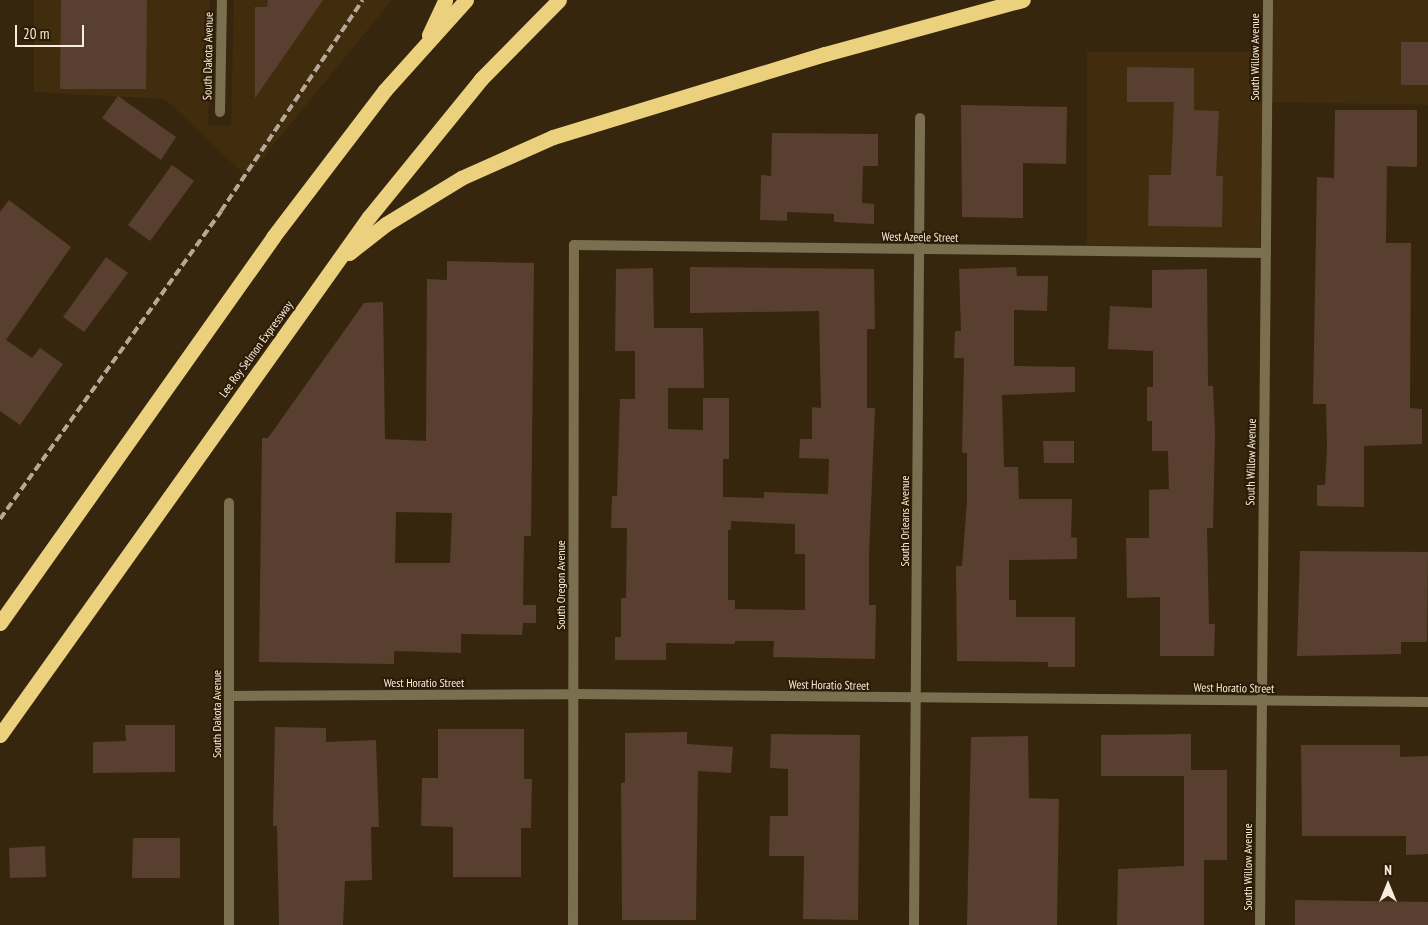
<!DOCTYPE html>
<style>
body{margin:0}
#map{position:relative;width:1428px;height:925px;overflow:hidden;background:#37260e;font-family:"PT Sans Narrow",sans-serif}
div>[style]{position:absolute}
.built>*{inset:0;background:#422c0e}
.building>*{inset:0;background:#593f2f}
.minor>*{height:10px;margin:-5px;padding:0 5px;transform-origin:5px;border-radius:5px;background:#7a6f4f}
.tertiary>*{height:10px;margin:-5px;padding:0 5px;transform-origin:5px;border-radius:5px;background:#7a6f4f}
.motorway>*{height:15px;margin:-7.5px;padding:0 7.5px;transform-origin:7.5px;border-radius:7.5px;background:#ebd17e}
.rail>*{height:4px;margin-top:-2px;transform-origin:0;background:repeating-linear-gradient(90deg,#b6a898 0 8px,transparent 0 12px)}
span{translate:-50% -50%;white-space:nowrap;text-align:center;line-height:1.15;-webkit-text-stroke:4px #2c1c05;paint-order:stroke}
.street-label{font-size:12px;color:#f8ecdf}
.north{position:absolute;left:1363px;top:860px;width:50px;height:50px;-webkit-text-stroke:4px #2c1c05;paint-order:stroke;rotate:0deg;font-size:14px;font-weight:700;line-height:20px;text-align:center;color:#f8ecdf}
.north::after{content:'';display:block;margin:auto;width:18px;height:22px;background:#f8ecdf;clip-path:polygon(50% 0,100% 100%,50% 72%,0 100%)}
.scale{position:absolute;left:15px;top:25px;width:69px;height:22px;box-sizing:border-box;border:2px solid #f8ecdf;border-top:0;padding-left:6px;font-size:15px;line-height:18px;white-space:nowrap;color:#f8ecdf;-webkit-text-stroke:4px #2c1c05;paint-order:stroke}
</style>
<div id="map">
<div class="built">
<div style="clip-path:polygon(34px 0,210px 0,208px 125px,231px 126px,234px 0,392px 0,247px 177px,165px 99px,34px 92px)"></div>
<div style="clip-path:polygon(1271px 0,1428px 0,1428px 105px,1270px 102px)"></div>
<div style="clip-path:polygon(1087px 52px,1263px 52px,1260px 248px,1087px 245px)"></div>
</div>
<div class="building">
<div style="clip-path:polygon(61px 0,147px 0,146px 89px,60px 89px)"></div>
<div style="clip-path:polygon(268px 0,323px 0,255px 98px,255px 7px,267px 7px)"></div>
<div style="clip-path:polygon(1401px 42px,1428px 42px,1428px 85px,1401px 85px)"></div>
<div style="clip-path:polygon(1127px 67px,1194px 68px,1194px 110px,1219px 111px,1216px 176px,1223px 176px,1222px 227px,1148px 226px,1149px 175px,1171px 175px,1174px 102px,1127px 102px)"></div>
<div style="clip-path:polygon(118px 96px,176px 137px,161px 160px,102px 118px)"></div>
<div style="clip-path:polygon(961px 105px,1067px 107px,1066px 164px,1023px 163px,1023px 218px,962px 217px)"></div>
<div style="clip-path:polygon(1335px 110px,1417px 110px,1417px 167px,1387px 166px,1386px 243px,1411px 243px,1410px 408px,1422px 409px,1422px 444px,1364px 446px,1364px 507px,1317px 506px,1317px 485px,1325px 485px,1327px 446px,1326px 404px,1313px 404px,1317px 177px,1334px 178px)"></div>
<div style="clip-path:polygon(772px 133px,878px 134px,878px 166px,863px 166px,862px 203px,874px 204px,874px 224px,834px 222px,834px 214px,787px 212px,787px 221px,760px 220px,761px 175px,771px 176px)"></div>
<div style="clip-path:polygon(172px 165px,194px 181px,150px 241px,128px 225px)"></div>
<div style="clip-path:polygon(9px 200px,71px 247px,6px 340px,32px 358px,40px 348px,63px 364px,20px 425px,0 411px,0 212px)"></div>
<div style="clip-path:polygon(106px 257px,128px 273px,84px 332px,63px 317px)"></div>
<div style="clip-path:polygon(evenodd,447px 261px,534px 263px,531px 536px,524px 536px,523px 605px,536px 605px,536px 623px,523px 623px,522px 635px,461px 634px,461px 653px,394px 651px,394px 664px,259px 662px,262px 438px,268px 438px,364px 303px,383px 302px,385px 439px,426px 441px,427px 279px,447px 280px,447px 261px,396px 512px,452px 513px,450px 563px,395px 563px,396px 512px)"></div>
<div style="clip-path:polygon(evenodd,690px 267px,874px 269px,875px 329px,867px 329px,867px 408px,875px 408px,869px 554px,869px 605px,876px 605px,875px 659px,773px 657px,774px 641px,735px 641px,735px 644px,666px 643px,666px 660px,615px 660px,615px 637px,621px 637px,621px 598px,626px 598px,627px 528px,611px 528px,612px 496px,617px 496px,620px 399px,635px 399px,635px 351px,615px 351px,616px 269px,653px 268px,654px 328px,703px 328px,704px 388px,668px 388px,668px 429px,703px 430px,703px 398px,729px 398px,729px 459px,723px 459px,723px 497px,764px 498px,764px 492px,828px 494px,829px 459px,799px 458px,800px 439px,812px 439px,812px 407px,821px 408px,819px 311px,690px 313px,690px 267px,731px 521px,795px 524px,795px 554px,805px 554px,805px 610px,735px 609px,735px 600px,728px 600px,728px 530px,731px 530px,731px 521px)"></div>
<div style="clip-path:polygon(1016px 267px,1017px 276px,1048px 276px,1047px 311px,1014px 310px,1014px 366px,1075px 367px,1075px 392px,1002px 395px,1004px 467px,1018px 467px,1019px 499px,1072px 499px,1071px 537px,1077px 538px,1077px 559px,1009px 560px,1009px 600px,1016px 600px,1016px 617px,1075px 617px,1075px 667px,1048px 667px,1048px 662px,957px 661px,956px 566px,962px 566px,967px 501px,967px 453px,962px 453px,964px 358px,954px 358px,955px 331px,961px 331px,959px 269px)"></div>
<div style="clip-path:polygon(1207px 269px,1208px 386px,1213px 386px,1215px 432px,1213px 528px,1207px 528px,1209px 624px,1215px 624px,1214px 656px,1160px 656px,1160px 597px,1127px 598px,1126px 538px,1149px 538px,1149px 490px,1169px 489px,1168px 451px,1152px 451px,1152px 421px,1147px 421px,1147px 387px,1153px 387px,1153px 351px,1108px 349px,1110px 306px,1152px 308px,1152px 270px)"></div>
<div style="clip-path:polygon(1043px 441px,1074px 441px,1074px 463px,1044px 463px)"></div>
<div style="clip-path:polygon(1300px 551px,1428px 552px,1427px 642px,1401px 642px,1401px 654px,1297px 656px)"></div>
<div style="clip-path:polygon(125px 725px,175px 725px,175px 772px,93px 773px,93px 742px,126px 741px)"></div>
<div style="clip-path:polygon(275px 727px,326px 728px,326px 742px,376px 740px,379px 827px,371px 827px,372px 880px,345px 881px,343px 925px,279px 925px,277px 826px,273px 826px)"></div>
<div style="clip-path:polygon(438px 729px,524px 729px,524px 779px,532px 779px,531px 828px,521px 828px,521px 877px,453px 877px,453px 827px,421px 826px,422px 778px,438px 778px)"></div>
<div style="clip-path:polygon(687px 732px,687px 744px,733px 747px,731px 773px,698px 771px,696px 920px,622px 920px,621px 783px,625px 783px,625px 733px)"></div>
<div style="clip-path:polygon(771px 734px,860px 735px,858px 920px,803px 919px,804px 856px,769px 856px,770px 816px,788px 816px,788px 769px,770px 768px)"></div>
<div style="clip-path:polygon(1191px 734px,1191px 770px,1227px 770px,1227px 860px,1204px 860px,1204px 925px,1117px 925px,1118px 869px,1184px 866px,1184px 776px,1101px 776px,1101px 735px)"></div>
<div style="clip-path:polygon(1028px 736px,1029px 798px,1059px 799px,1057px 925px,967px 925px,971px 737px)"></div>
<div style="clip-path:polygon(1301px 745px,1400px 745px,1400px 757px,1428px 756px,1428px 854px,1406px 855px,1406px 836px,1302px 836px)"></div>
<div style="clip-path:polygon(133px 838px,180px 838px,180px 878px,132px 878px)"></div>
<div style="clip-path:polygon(45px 846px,46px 877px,10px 878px,9px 848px)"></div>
<div style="clip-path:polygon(1295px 900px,1428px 902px,1428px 925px,1295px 925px)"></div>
</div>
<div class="minor">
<div style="left:220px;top:112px;width:112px;rotate:-89deg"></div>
<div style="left:229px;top:503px;width:422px;rotate:90deg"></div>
<div style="left:230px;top:696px;width:344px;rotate:-0.3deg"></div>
<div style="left:574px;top:694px;width:854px;rotate:0.54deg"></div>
<div style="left:573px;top:925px;width:680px;rotate:-89.92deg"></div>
<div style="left:574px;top:245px;width:692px;rotate:0.66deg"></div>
<div style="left:914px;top:925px;width:807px;rotate:-89.57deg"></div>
</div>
<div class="tertiary">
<div style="left:1260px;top:925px;width:925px;rotate:-89.5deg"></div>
</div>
<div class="motorway">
<div style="left:429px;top:35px;width:38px;rotate:-65deg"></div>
<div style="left:349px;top:253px;width:47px;rotate:-38.1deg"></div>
<div style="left:386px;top:224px;width:88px;rotate:-31.5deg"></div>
<div style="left:461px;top:178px;width:101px;rotate:-24deg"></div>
<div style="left:553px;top:137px;width:284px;rotate:-17deg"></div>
<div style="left:825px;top:54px;width:205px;rotate:-15.3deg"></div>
<div style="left:0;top:623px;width:473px;rotate:-54.7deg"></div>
<div style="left:273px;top:237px;width:185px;rotate:-52.7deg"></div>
<div style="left:385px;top:90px;width:121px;rotate:-48deg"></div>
<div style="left:0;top:735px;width:636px;rotate:-54.54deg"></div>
<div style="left:369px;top:217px;width:178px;rotate:-50.9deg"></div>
<div style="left:481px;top:79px;width:111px;rotate:-45.4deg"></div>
</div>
<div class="rail">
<div style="left:0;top:519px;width:379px;rotate:-54.3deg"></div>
<div style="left:221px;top:211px;width:254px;rotate:-56.1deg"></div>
</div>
<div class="street-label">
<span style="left:208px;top:56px;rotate:-89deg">South Dakota Avenue</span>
<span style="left:1255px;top:57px;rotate:-90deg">South Willow Avenue</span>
<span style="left:920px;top:237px;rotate:1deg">West Azeele Street</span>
<span style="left:256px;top:349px;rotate:-54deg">Lee Roy Selmon Expressway</span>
<span style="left:1251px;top:462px;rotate:-89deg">South Willow Avenue</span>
<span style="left:905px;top:521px;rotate:-90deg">South Orleans Avenue</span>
<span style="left:561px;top:585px;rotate:-90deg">South Oregon Avenue</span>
<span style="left:424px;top:683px">West Horatio Street</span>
<span style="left:829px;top:685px;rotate:1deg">West Horatio Street</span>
<span style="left:1234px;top:688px;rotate:1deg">West Horatio Street</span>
<span style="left:217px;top:714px;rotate:-90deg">South Dakota Avenue</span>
<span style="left:1248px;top:867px;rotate:-90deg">South Willow Avenue</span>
</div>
<div class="north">N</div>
<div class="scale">20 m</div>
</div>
